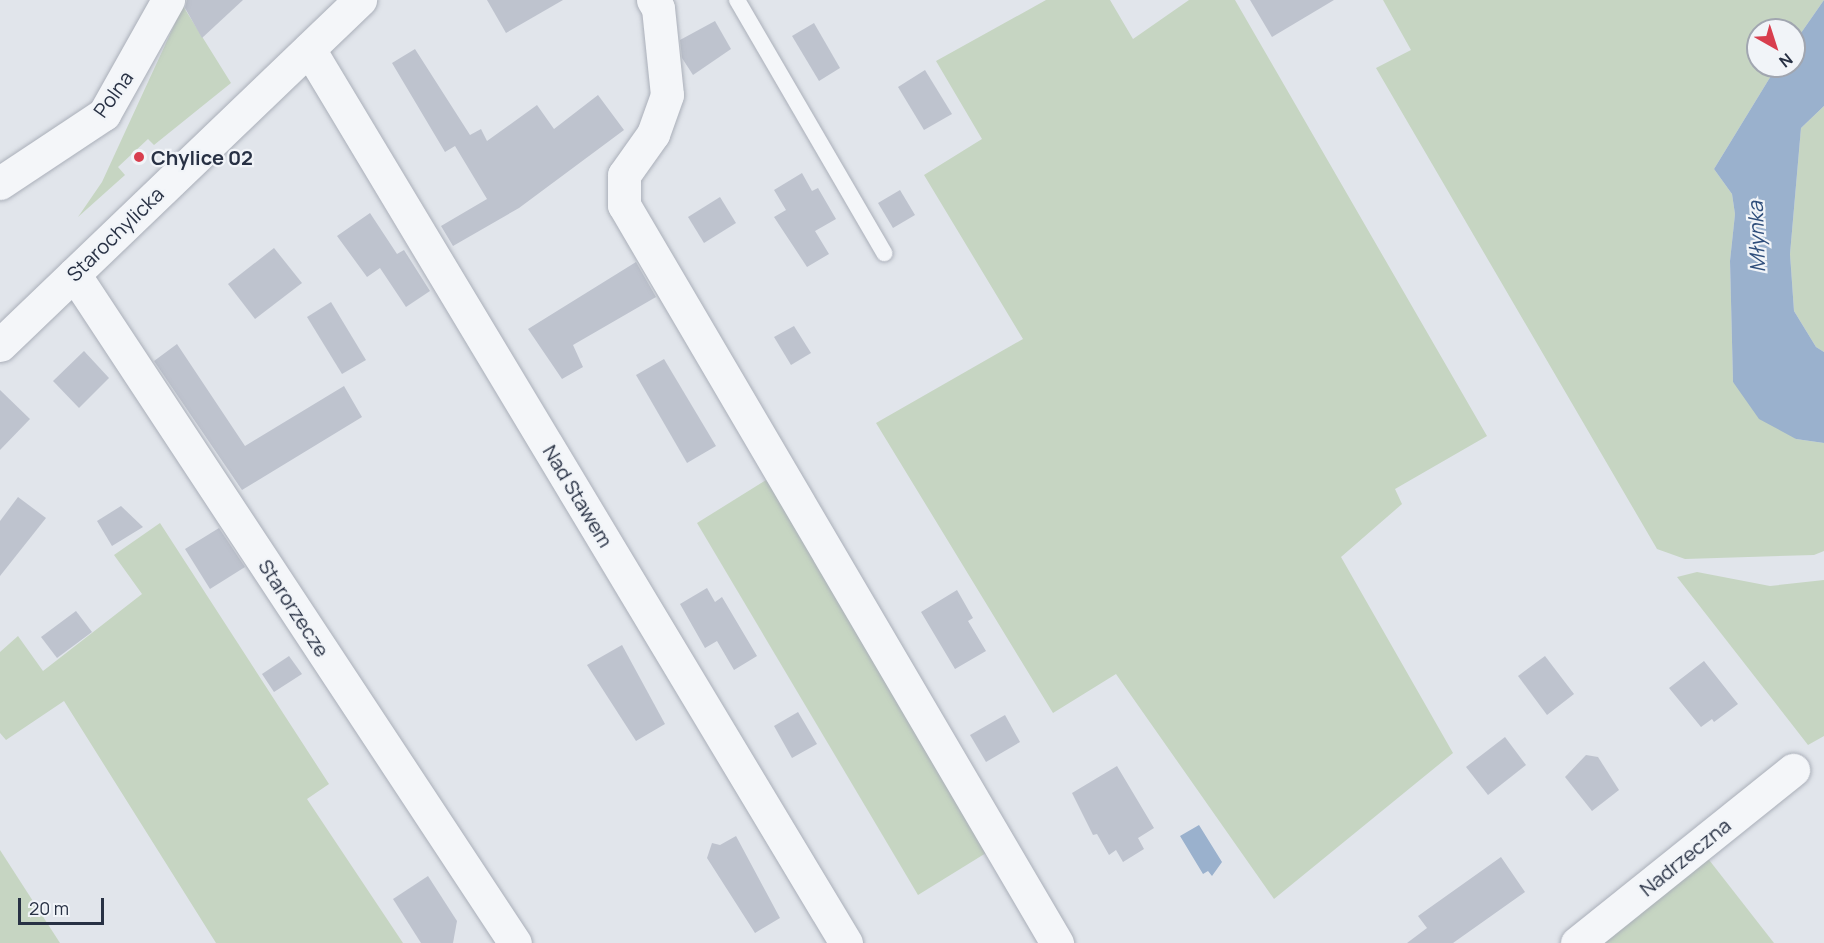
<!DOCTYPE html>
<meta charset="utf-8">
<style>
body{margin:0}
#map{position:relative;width:1824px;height:943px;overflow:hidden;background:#e1e5eb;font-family:Manrope,sans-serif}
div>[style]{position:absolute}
.green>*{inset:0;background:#c6d5c2}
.water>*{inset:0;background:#9ab1cd}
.building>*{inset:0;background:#bec3ce}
.roads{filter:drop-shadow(0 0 2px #aaafb9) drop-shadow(0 0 2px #aaafb9)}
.service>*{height:16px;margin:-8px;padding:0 8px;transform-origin:8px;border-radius:8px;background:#f4f6f9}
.minor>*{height:33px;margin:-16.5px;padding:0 16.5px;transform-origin:16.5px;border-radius:16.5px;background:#f4f6f9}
.tertiary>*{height:33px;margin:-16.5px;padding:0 16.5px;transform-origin:16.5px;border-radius:16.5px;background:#f4f6f9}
.dots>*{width:16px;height:16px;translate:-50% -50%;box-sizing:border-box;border:3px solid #f1f4f8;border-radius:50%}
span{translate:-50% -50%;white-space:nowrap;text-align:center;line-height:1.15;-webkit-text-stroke:4.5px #f1f4f8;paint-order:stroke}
.street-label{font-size:20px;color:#283144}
.poi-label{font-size:20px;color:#283144;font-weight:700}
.left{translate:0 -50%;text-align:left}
.water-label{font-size:21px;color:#2f4e7b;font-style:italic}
.north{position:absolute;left:1746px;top:18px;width:60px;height:60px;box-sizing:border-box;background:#f1f4f8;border:2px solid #a1a6b0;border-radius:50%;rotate:141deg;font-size:16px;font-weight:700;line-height:24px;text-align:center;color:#283144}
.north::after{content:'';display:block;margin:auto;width:21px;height:27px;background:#d83e4e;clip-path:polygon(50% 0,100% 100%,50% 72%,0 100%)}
.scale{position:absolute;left:18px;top:898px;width:86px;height:27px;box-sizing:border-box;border:3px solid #283144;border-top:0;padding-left:8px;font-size:18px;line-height:21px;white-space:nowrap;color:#283144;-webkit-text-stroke:4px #f1f4f8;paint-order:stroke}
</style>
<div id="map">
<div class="green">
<div style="clip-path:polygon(1046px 0,1110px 0,1133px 39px,1189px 0,1235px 0,1487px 436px,1395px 489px,1402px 504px,1341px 557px,1453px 753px,1274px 899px,1116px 674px,1053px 713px,876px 423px,1023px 339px,924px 175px,982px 139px,936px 61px)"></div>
<div style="clip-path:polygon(1383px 0,1824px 0,1794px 43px,1794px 30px,1758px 30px,1758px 66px,1777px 66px,1714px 169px,1732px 194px,1735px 214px,1730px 261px,1733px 382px,1796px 439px,1824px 443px,1824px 551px,1814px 555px,1685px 559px,1657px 549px,1376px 68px,1411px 50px)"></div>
<div style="clip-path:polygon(183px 6px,231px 83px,154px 145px,148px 139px,118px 167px,125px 175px,78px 217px,102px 182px)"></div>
<div style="clip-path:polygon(1824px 106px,1824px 352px,1816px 347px,1794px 311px,1790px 254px,1801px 128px)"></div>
<div style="clip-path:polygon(771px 477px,986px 853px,918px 895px,697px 523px)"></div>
<div style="clip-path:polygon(160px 523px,329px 784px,307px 799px,403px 943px,216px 943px,64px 701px,6px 740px,0 733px,0 652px,18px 636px,43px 671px,142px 594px,114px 555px)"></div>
<div style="clip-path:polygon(1697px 572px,1770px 586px,1824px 580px,1824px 736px,1808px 745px,1677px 577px)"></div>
<div style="clip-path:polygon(0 850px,60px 943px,0 943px)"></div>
<div style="clip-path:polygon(1706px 856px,1774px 943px,1594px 943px)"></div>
</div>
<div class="water">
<div style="clip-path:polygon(1824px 0,1824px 106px,1801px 128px,1790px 254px,1794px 311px,1816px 347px,1824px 352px,1824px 443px,1796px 439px,1759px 419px,1733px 382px,1730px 261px,1735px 214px,1732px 194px,1714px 169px,1777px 66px,1794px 66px,1794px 43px)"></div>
<div style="clip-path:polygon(1199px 825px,1222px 862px,1212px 876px,1208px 871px,1203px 874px,1180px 836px)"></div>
</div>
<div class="building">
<div style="clip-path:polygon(187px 0,243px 0,202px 38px,185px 8px)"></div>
<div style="clip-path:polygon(487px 0,563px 0,506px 33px)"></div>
<div style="clip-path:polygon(1250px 0,1334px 0,1272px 37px)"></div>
<div style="clip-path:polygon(715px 21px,731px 49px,693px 75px,682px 58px,680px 40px)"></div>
<div style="clip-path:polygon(814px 23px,840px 68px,819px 81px,792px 36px)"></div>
<div style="clip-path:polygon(415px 49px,470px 135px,481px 129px,487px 141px,537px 105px,554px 129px,598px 95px,624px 130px,519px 208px,453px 246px,441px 226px,487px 199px,455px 146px,445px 152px,392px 63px)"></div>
<div style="clip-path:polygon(925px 70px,952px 114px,924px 130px,898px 87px)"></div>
<div style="clip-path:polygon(802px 173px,812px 191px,818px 188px,836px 219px,815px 231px,829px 254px,807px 267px,774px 217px,786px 210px,774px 190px)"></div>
<div style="clip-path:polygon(900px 190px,915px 215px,893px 228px,878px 203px)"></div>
<div style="clip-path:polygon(720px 197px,736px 223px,704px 243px,688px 217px)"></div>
<div style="clip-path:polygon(370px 213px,397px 254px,404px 250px,430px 291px,406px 307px,380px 268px,367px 277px,337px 236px)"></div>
<div style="clip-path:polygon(274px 248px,302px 283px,255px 319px,228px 284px)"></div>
<div style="clip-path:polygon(636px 262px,656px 297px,573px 345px,583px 367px,562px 379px,528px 329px)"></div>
<div style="clip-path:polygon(331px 302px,366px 360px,342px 374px,307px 317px)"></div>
<div style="clip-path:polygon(794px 326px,811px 353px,791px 365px,774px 337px)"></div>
<div style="clip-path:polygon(177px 344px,245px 446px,344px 386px,362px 417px,242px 490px,154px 361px)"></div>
<div style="clip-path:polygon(84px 351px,109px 378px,79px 408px,53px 381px)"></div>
<div style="clip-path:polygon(664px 359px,716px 446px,687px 463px,636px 375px)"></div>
<div style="clip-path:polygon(0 390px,30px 419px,0 450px)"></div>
<div style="clip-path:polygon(18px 497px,46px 518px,0 576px,0 521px)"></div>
<div style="clip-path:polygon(121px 506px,143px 527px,112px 546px,97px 521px)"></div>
<div style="clip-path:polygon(219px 528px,245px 567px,210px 589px,185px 549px)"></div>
<div style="clip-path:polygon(707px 588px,715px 602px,722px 597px,757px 656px,734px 670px,717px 641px,705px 648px,680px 604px)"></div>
<div style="clip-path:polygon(957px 590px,973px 618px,968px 621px,986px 651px,955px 669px,921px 612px)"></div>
<div style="clip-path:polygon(76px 611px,92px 632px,57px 658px,41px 637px)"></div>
<div style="clip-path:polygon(622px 645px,665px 724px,636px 741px,587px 665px)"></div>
<div style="clip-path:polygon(289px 656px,302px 674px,274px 692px,262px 674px)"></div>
<div style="clip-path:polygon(1545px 656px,1574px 694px,1547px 715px,1518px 676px)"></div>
<div style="clip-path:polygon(1704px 661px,1738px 704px,1714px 722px,1712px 719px,1701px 727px,1669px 688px)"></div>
<div style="clip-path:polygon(798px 712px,817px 744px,792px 758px,774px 726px)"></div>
<div style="clip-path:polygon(1005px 715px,1020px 742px,986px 762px,970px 735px)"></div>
<div style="clip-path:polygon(1505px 737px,1526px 765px,1488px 795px,1466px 767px)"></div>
<div style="clip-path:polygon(1586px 755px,1598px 757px,1619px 790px,1592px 811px,1565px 777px)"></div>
<div style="clip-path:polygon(1117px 766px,1154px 828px,1138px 838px,1144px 849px,1123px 862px,1116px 850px,1109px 855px,1097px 834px,1093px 835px,1072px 793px)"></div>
<div style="clip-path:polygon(736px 836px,780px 918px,755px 933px,707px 858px,712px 843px,720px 845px)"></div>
<div style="clip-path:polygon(1501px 857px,1525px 892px,1453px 943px,1407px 943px,1427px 928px,1418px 916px)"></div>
<div style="clip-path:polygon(428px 876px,457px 921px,453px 943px,421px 943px,393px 899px)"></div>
</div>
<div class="roads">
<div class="service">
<div style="left:737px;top:0;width:293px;rotate:59.8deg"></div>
</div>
<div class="minor">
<div style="left:653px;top:0;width:9px;rotate:58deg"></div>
<div style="left:658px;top:8px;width:87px;rotate:84.1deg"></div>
<div style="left:667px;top:95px;width:41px;rotate:109.7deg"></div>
<div style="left:653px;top:134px;width:50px;rotate:125.3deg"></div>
<div style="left:624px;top:175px;width:30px;rotate:90deg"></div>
<div style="left:624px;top:205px;width:856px;rotate:59.6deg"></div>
<div style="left:309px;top:49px;width:1043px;rotate:59.01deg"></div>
<div style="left:0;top:183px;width:125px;rotate:-33.6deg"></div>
<div style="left:104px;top:114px;width:131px;rotate:-60.7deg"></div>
<div style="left:74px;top:274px;width:801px;rotate:56.61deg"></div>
<div style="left:1577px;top:943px;width:277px;rotate:-38.7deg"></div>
</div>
<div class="tertiary">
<div style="left:0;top:345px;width:499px;rotate:-43.8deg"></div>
</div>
</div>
<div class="dots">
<div style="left:139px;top:157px;background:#d83e4e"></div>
</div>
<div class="street-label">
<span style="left:113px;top:94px;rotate:-54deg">Polna</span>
<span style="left:115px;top:234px;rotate:-44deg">Starochylicka</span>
<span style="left:578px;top:496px;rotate:59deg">Nad Stawem</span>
<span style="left:294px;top:608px;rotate:57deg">Starorzecze</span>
<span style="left:1685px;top:857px;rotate:-39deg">Nadrzeczna</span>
</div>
<div class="poi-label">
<span class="left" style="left:151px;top:157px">Chylice 02</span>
</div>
<div class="water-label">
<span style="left:1756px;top:237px;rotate:-92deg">Młynka</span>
</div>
<div class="north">N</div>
<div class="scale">20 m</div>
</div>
